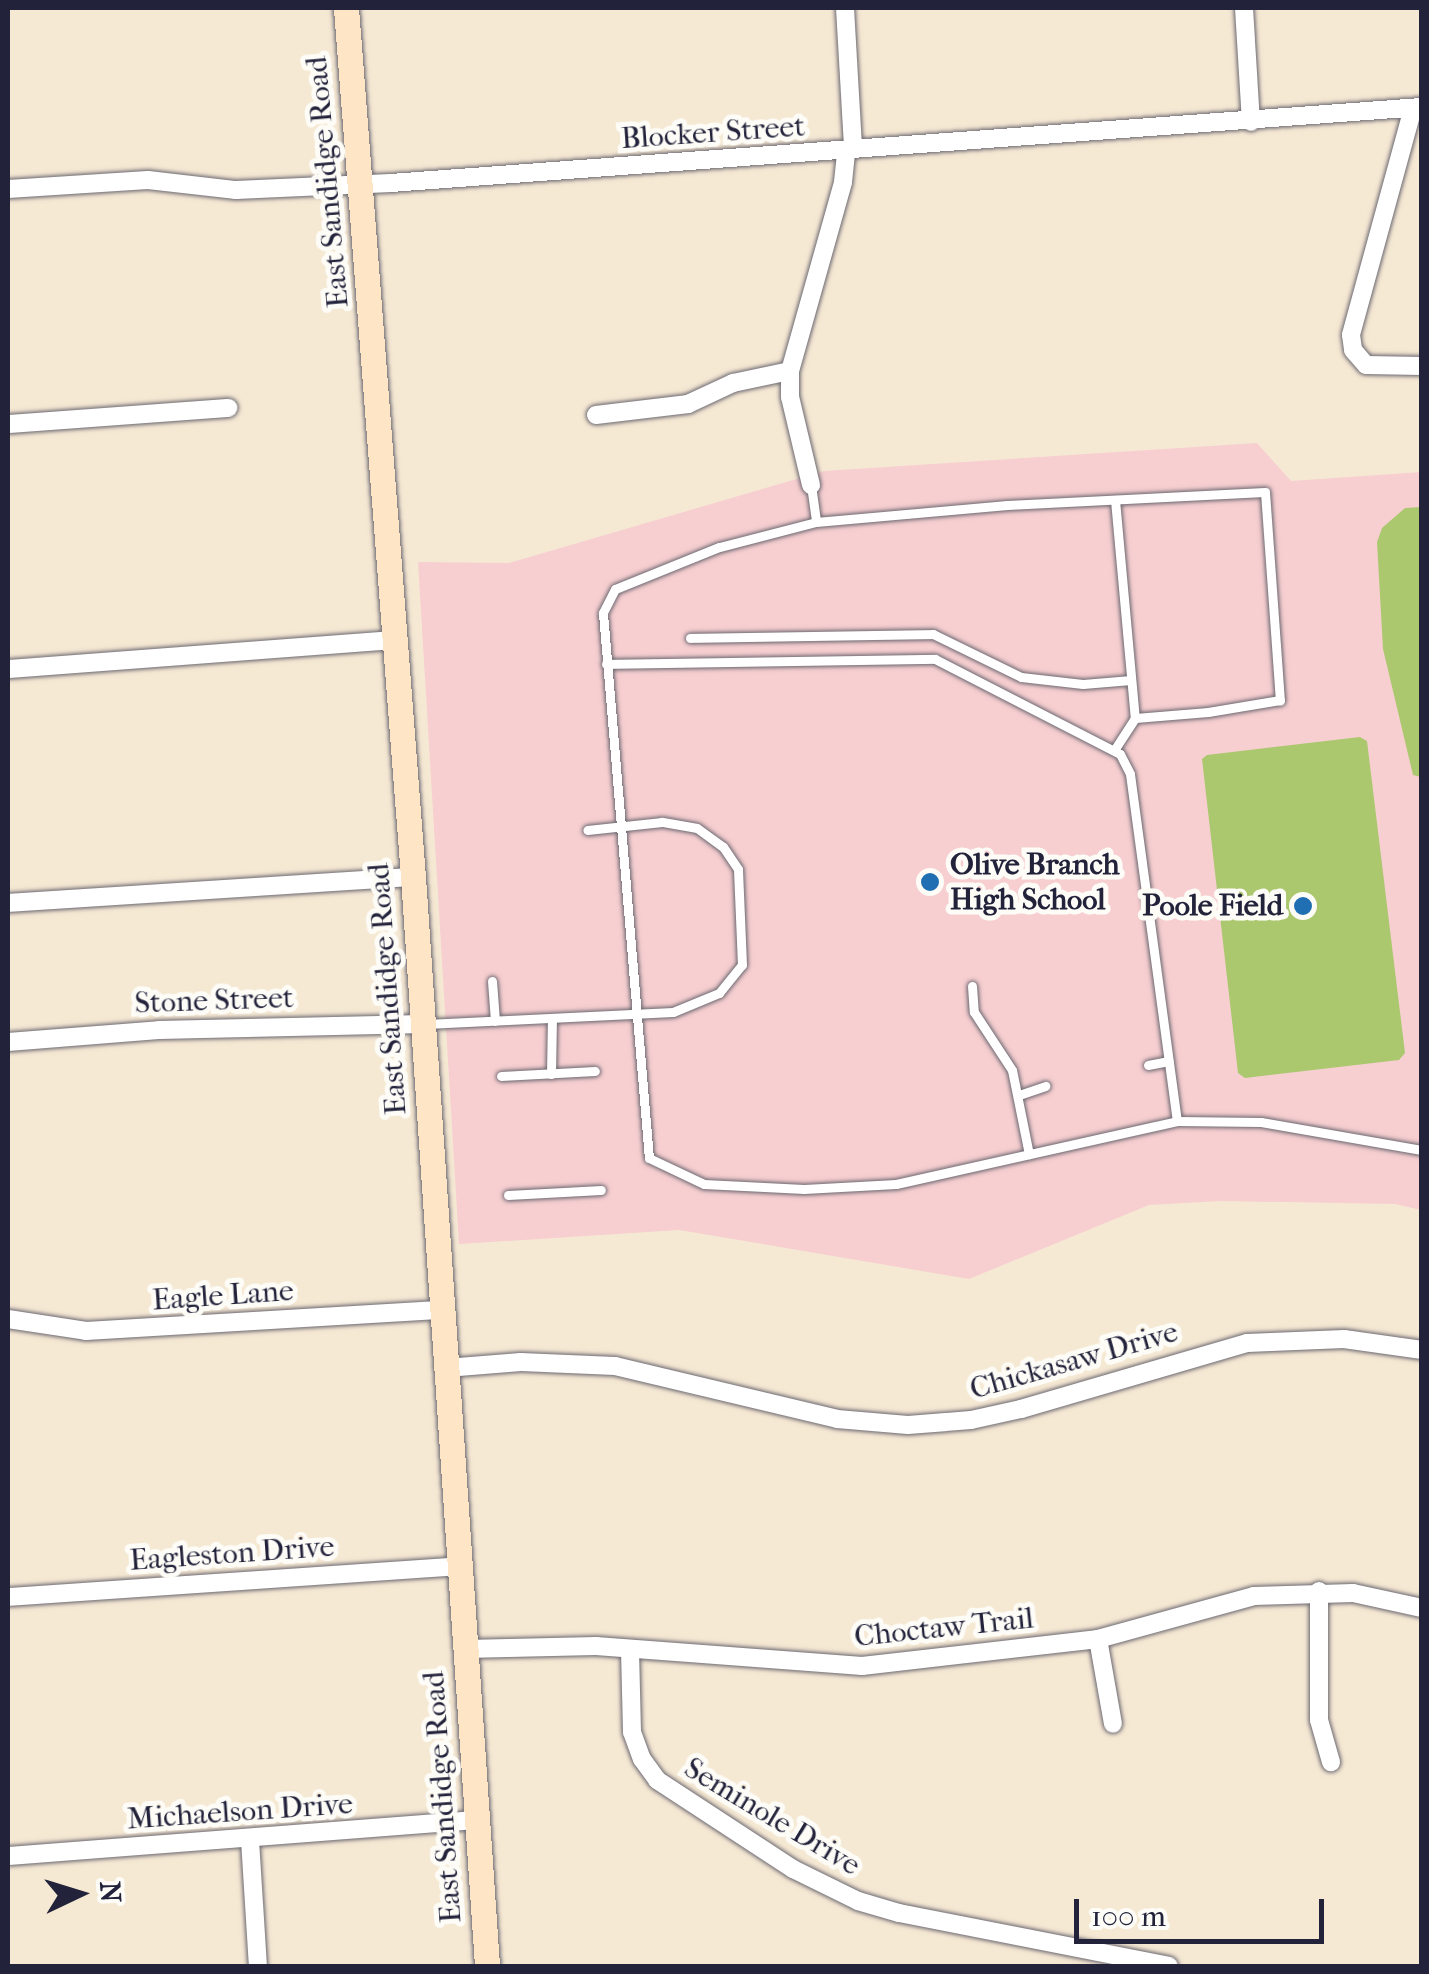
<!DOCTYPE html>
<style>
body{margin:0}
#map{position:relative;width:1429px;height:1974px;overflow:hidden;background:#f6e9d4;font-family:"IM FELL French Canon",serif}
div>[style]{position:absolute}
.built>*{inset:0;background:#f7cfd1}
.green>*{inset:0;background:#abc86f}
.roads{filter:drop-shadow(0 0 2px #6c6871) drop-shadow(0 0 2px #6c6871)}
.lane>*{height:9px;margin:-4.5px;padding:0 4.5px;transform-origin:4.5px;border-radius:4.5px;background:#fff}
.street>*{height:18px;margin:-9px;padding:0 9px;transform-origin:9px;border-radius:9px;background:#fff}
.secondary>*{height:25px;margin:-12.5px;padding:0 12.5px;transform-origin:12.5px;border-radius:12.5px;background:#fde5c5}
.dots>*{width:28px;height:28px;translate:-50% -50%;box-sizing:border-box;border:5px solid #fdfcf7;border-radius:50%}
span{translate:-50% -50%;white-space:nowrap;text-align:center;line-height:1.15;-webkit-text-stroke:10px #fdfcf7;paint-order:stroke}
.street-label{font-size:30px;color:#22223b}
.poi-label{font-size:30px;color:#22223b;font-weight:700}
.left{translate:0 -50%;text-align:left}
.right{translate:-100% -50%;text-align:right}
.frame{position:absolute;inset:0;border:10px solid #22223b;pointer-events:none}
.north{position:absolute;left:30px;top:1844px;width:100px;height:100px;-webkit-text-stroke:8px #fdfcf7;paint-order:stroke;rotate:86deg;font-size:28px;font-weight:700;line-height:40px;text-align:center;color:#22223b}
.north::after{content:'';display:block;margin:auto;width:35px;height:45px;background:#22223b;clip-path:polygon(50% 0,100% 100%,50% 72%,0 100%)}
.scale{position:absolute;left:1074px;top:1899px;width:250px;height:45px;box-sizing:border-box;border:5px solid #22223b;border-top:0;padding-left:12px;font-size:30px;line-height:35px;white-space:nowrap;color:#22223b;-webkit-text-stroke:8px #fdfcf7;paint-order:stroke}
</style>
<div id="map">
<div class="built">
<div style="clip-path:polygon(1257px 443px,1291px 481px,1421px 472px,1421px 1210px,1395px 1204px,1220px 1201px,1149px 1205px,969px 1279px,679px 1230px,459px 1244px,418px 562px,509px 563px,824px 471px)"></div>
</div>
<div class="green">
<div style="clip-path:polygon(1421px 507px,1422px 507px,1421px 777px,1413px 775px,1383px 649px,1377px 542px,1382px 528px,1405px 508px)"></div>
<div style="clip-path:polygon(1360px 737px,1367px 741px,1405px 1053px,1399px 1060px,1245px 1078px,1238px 1073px,1202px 759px,1207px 755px)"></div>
</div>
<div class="roads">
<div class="lane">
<div style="left:811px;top:485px;width:37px;rotate:82deg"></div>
<div style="left:816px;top:522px;width:100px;rotate:165.5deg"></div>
<div style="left:719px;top:547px;width:112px;rotate:158deg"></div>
<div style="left:615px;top:589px;width:27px;rotate:117deg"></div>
<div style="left:603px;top:613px;width:547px;rotate:85.18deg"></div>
<div style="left:649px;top:1158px;width:61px;rotate:25.3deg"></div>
<div style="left:704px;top:1184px;width:100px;rotate:2.9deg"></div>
<div style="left:804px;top:1189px;width:92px;rotate:-3.1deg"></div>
<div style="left:896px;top:1184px;width:288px;rotate:-12.6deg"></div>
<div style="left:1177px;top:1121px;width:84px;rotate:0.7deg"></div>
<div style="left:1261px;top:1122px;width:163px;rotate:9.9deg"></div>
<div style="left:1115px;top:500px;width:219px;rotate:84.8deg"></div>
<div style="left:816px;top:522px;width:192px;rotate:-5.1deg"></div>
<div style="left:1007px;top:505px;width:258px;rotate:-2.9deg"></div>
<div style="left:1265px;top:492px;width:209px;rotate:85.9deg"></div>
<div style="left:1280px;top:700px;width:73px;rotate:170.5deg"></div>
<div style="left:1208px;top:712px;width:73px;rotate:175.3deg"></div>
<div style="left:1135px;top:718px;width:38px;rotate:123deg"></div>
<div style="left:690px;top:638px;width:243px;rotate:-0.9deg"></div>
<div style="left:933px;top:634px;width:98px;rotate:26deg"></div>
<div style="left:1021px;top:677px;width:62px;rotate:6.4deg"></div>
<div style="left:1083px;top:684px;width:48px;rotate:-4.8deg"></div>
<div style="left:606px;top:664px;width:329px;rotate:-0.9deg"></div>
<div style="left:935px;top:659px;width:208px;rotate:27.2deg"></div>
<div style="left:1120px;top:754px;width:22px;rotate:63deg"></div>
<div style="left:1130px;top:774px;width:350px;rotate:82.3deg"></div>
<div style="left:492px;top:981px;width:40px;rotate:85.7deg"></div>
<div style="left:972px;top:986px;width:26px;rotate:86deg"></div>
<div style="left:974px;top:1012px;width:69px;rotate:56.8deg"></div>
<div style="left:1012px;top:1070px;width:86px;rotate:78.6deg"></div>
<div style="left:426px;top:1024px;width:247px;rotate:-2.8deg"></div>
<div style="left:673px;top:1012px;width:50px;rotate:-22.4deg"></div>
<div style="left:719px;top:993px;width:36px;rotate:-51deg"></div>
<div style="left:742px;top:965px;width:96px;rotate:-92.4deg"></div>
<div style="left:738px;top:869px;width:27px;rotate:-124deg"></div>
<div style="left:723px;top:847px;width:32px;rotate:-144deg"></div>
<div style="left:697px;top:828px;width:36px;rotate:-170deg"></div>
<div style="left:662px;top:822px;width:75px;rotate:173.9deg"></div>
<div style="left:1148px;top:1065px;width:21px;rotate:-11deg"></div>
<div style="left:551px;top:1074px;width:56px;rotate:-89deg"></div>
<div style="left:501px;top:1076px;width:94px;rotate:-3deg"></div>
<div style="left:1019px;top:1095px;width:28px;rotate:-19deg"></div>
<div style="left:508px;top:1195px;width:93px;rotate:-3.1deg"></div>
</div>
<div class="street">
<div style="left:845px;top:8px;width:140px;rotate:86.7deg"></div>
<div style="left:1244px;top:8px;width:114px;rotate:86.5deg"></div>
<div style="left:1413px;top:108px;width:235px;rotate:105.3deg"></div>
<div style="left:1351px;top:335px;width:15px;rotate:82deg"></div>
<div style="left:1353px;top:350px;width:20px;rotate:49deg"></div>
<div style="left:1366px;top:365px;width:56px;rotate:1deg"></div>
<div style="left:8px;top:189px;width:140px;rotate:-3.7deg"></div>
<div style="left:148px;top:180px;width:89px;rotate:6.5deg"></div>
<div style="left:236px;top:190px;width:155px;rotate:-2.6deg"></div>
<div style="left:391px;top:183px;width:1034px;rotate:-4.22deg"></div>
<div style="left:596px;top:415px;width:93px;rotate:-6.8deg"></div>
<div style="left:688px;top:404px;width:50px;rotate:-25deg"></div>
<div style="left:733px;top:383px;width:58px;rotate:-11.9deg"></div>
<div style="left:8px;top:424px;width:221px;rotate:-4.2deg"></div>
<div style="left:811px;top:485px;width:90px;rotate:-103.4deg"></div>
<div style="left:790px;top:397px;width:26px;rotate:-90deg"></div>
<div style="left:790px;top:371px;width:196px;rotate:-74.3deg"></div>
<div style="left:843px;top:182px;width:30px;rotate:-84deg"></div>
<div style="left:8px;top:669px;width:388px;rotate:-4.3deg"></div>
<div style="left:8px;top:903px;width:406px;rotate:-3.7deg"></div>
<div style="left:8px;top:1042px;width:151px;rotate:-4.5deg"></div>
<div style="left:159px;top:1030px;width:264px;rotate:-1.3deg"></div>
<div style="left:8px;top:1319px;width:79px;rotate:8.7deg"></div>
<div style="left:86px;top:1331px;width:357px;rotate:-3.4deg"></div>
<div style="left:446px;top:1368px;width:75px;rotate:-4.6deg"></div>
<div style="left:521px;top:1362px;width:94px;rotate:2.4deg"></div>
<div style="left:615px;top:1366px;width:228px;rotate:13.4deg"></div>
<div style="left:837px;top:1419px;width:71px;rotate:4.8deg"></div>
<div style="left:908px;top:1425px;width:63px;rotate:-4.5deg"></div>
<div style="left:971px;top:1420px;width:51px;rotate:-12.4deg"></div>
<div style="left:1021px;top:1409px;width:235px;rotate:-16.3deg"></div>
<div style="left:1247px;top:1343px;width:97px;rotate:-2.4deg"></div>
<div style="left:1344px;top:1339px;width:79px;rotate:8deg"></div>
<div style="left:1319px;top:1591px;width:129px;rotate:90deg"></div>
<div style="left:1319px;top:1720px;width:44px;rotate:74.1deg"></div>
<div style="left:8px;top:1597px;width:452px;rotate:-3.9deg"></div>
<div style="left:1098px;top:1639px;width:86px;rotate:80deg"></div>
<div style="left:465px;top:1649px;width:131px;rotate:-1.3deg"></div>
<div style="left:596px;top:1646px;width:267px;rotate:4.3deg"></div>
<div style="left:862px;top:1666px;width:238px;rotate:-6.5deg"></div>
<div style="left:1098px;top:1639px;width:162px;rotate:-15.4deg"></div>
<div style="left:1254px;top:1596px;width:99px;rotate:-1.7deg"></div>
<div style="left:1353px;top:1593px;width:71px;rotate:12.3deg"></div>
<div style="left:630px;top:1650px;width:82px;rotate:88.6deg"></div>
<div style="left:632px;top:1732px;width:29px;rotate:70deg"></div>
<div style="left:642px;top:1759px;width:26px;rotate:54deg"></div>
<div style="left:657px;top:1780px;width:163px;rotate:33.2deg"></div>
<div style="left:793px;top:1869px;width:72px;rotate:26.2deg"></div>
<div style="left:858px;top:1901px;width:43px;rotate:16.3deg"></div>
<div style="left:899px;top:1913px;width:275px;rotate:11.1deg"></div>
<div style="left:250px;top:1840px;width:126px;rotate:86.4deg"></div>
<div style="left:8px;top:1856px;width:470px;rotate:-4.4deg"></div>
</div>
<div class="secondary">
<div style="left:346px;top:8px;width:872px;rotate:85.59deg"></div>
<div style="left:413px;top:877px;width:1092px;rotate:86.11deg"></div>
</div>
</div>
<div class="dots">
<div style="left:930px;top:882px;background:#1f6fb2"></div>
<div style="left:1303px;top:906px;background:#1f6fb2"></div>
</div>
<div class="street-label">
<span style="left:713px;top:133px;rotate:-4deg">Blocker Street</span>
<span style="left:328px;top:182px;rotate:-95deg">East Sandidge Road</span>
<span style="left:388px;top:989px;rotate:-94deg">East Sandidge Road</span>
<span style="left:214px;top:1001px;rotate:-2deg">Stone Street</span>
<span style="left:223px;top:1296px;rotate:-4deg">Eagle Lane</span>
<span style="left:1074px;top:1361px;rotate:-16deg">Chickasaw Drive</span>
<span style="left:232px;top:1554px;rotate:-4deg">Eagleston Drive</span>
<span style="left:944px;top:1628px;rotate:-6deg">Choctaw Trail</span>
<span style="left:443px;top:1797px;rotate:-94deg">East Sandidge Road</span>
<span style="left:240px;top:1812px;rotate:-4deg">Michaelson Drive</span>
<span style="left:772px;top:1817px;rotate:31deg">Seminole Drive</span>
</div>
<div class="poi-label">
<span class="left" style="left:950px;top:882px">Olive Branch<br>High School</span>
<span class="right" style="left:1283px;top:906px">Poole Field</span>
</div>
<div class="frame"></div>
<div class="north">N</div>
<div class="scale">100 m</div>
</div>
